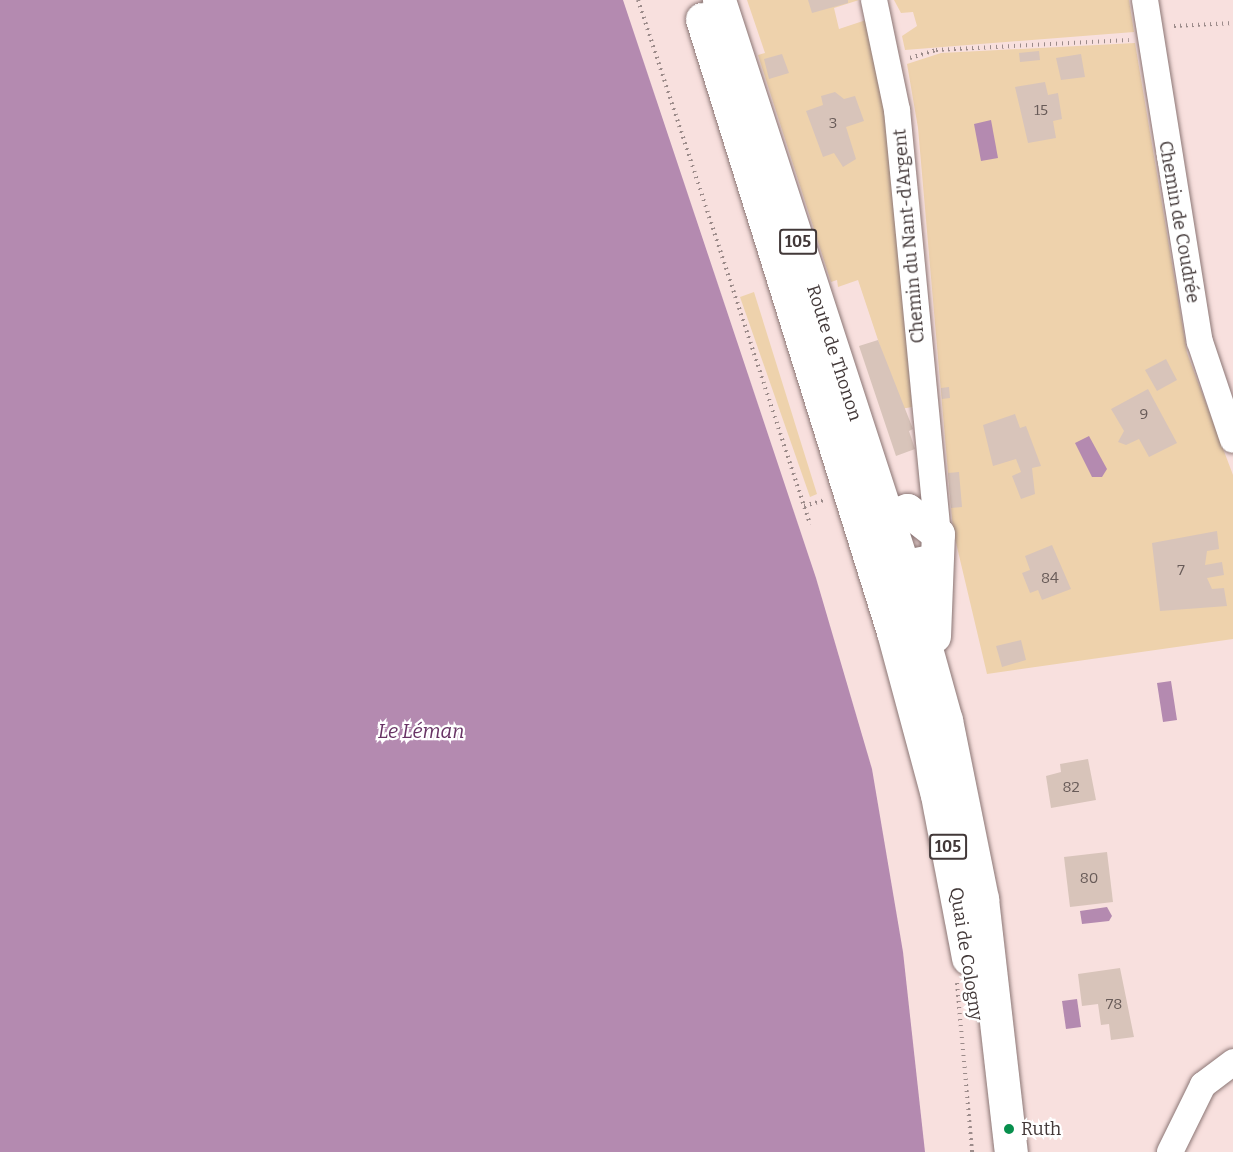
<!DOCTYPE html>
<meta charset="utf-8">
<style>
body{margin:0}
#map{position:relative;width:1233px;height:1152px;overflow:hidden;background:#f8e0de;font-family:Bitter,serif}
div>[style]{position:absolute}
.green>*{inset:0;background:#eed2ac}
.water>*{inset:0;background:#b48ab0}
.building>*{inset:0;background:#d8c4ba}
.path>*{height:4px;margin-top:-2px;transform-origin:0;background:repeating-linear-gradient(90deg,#9c8b8a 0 1.5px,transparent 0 6px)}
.roads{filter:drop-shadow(0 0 2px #8b7675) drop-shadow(0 0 2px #8b7675)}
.minor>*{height:26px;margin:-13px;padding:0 13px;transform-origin:13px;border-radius:13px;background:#fff}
.major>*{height:33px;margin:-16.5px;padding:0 16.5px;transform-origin:16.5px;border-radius:16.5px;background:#fff}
.dots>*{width:16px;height:16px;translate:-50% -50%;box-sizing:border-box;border:3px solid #fff;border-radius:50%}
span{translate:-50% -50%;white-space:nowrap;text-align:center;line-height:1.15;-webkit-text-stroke:4.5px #fff;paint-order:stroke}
.number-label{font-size:15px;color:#685b58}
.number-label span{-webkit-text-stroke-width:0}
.shield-label span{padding:2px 4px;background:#fff;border:2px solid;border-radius:4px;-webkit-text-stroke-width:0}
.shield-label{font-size:16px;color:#423838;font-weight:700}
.street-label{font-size:18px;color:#423838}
.poi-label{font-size:18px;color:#423838}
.left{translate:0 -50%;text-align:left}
.water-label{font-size:20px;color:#683364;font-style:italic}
</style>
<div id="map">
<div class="green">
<div style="clip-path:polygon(747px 0,859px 0,834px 8px,839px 29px,866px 20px,887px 124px,912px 407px,901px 409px,858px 280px,838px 287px,837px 280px,831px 282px,758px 55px,765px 53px)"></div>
<div style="clip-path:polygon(894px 0,1129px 0,1134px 32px,905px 50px,902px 36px,917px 26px,913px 12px,901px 13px)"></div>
<div style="clip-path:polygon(1135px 43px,1187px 353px,1233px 475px,1233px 639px,987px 674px,953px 530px,918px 128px,907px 64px,941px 53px)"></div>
<div style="clip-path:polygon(754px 292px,817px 494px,810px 497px,740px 297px)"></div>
</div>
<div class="water">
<div style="clip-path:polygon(0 0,623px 0,816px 578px,872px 769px,903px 952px,925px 1152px,0 1152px)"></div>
<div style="clip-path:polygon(991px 120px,998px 158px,981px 161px,974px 124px)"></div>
<div style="clip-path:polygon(1089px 436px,1107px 469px,1102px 477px,1092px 477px,1075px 443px)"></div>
<div style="clip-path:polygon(1171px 681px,1177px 720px,1163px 722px,1157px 683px)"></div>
<div style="clip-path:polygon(1107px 907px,1112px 916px,1109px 921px,1082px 924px,1080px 911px)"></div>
<div style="clip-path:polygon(1077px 999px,1081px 1027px,1066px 1029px,1062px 1001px)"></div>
</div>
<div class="building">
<div style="clip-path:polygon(808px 0,848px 0,848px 3px,812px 13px)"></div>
<div style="clip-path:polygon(1039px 51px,1040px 60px,1020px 62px,1019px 53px)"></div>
<div style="clip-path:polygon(782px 54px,789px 73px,769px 79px,764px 59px)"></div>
<div style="clip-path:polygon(1081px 54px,1085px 77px,1061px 80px,1056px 58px)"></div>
<div style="clip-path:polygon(1045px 82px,1048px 95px,1058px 93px,1062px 119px,1053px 121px,1056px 138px,1028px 143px,1015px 87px)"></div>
<div style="clip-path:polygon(835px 92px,844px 99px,855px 96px,864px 121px,846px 127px,856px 159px,843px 167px,834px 153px,823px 157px,806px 111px,823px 105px,821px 96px)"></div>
<div style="clip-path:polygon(878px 340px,913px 429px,909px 431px,915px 449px,896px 456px,859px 346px)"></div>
<div style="clip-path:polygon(1166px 359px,1177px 380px,1157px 391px,1145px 370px)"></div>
<div style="clip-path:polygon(949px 387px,950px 398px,942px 399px,941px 388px)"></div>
<div style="clip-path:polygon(1148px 389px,1177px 443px,1149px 457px,1139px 439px,1126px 445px,1118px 442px,1124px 431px,1111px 409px)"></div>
<div style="clip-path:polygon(1015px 414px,1020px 428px,1026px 426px,1041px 466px,1032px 468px,1035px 494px,1021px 499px,1012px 476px,1021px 472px,1016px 459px,993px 466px,983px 425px)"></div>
<div style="clip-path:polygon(959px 472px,962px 507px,951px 508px,948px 473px)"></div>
<div style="clip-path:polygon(1217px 531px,1219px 549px,1207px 551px,1205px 565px,1222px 562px,1224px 575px,1207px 578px,1212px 589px,1224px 588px,1227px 606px,1160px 611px,1152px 543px)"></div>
<div style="clip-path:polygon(1052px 545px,1071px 589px,1042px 600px,1038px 590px,1030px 593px,1022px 573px,1030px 570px,1025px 556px)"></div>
<div style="clip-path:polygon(1021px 640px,1026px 660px,1002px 667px,996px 646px)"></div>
<div style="clip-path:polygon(1088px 759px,1096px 800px,1051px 808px,1046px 776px,1061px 772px,1060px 764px)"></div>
<div style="clip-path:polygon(1107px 852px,1113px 902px,1070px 907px,1064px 857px)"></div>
<div style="clip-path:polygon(1120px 968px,1134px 1037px,1111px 1040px,1109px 1024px,1101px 1025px,1098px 1004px,1082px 1006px,1078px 974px)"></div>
</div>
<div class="path">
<div style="left:638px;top:0;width:552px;rotate:71.83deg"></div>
<div style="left:1174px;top:26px;width:59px;rotate:-2.9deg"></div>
<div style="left:910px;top:58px;width:27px;rotate:-17deg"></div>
<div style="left:936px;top:50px;width:193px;rotate:-3deg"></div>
<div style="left:804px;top:506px;width:22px;rotate:-16deg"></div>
<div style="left:957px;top:983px;width:170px;rotate:84.9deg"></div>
</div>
<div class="roads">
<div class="minor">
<div style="left:874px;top:0;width:112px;rotate:78.2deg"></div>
<div style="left:897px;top:110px;width:426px;rotate:84.5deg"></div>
<div style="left:1145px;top:0;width:346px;rotate:80.9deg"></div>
<div style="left:1200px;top:342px;width:103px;rotate:71.4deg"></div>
<div style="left:1170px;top:1152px;width:75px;rotate:-63.8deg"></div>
<div style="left:1203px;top:1085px;width:38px;rotate:-37deg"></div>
</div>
<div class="major">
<div style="left:719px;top:0;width:598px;rotate:71.99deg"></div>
<div style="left:904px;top:569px;width:157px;rotate:74.5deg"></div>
<div style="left:946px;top:720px;width:183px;rotate:78.6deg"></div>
<div style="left:982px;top:899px;width:255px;rotate:83.5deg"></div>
<div style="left:702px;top:19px;width:642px;rotate:72.69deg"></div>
<div style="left:893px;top:632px;width:169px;rotate:74.9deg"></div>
<div style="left:937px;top:795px;width:166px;rotate:79.2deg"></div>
<div style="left:934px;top:636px;width:102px;rotate:-87.8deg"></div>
<div style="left:938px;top:534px;width:39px;rotate:-142deg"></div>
<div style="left:907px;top:510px;width:30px;rotate:160deg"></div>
<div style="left:879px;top:520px;width:17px;rotate:126deg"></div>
<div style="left:869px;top:534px;width:25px;rotate:83deg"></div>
<div style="left:872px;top:559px;width:18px;rotate:38deg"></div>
<div style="left:886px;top:570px;width:51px;rotate:-11.3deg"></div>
</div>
</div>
<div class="dots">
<div style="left:1009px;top:1129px;background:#078f4d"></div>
</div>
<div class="number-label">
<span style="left:1041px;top:111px">15</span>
<span style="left:833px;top:124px">3</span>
<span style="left:1144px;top:415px">9</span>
<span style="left:1181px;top:571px">7</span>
<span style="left:1050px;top:579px">84</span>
<span style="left:1071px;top:788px">82</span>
<span style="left:1089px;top:879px">80</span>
<span style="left:1114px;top:1005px">78</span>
</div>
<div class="shield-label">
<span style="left:798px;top:242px">105</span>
<span style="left:948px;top:847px">105</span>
</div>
<div class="street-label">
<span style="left:1179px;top:222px;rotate:80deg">Chemin de Coudrée</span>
<span style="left:909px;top:236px;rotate:-95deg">Chemin du Nant-d'Argent</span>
<span style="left:834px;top:353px;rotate:72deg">Route de Thonon</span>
<span style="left:966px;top:954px;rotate:81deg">Quai de Cologny</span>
</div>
<div class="poi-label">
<span class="left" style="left:1021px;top:1129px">Ruth</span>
</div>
<div class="water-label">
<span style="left:421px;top:731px">Le Léman</span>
</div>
</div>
